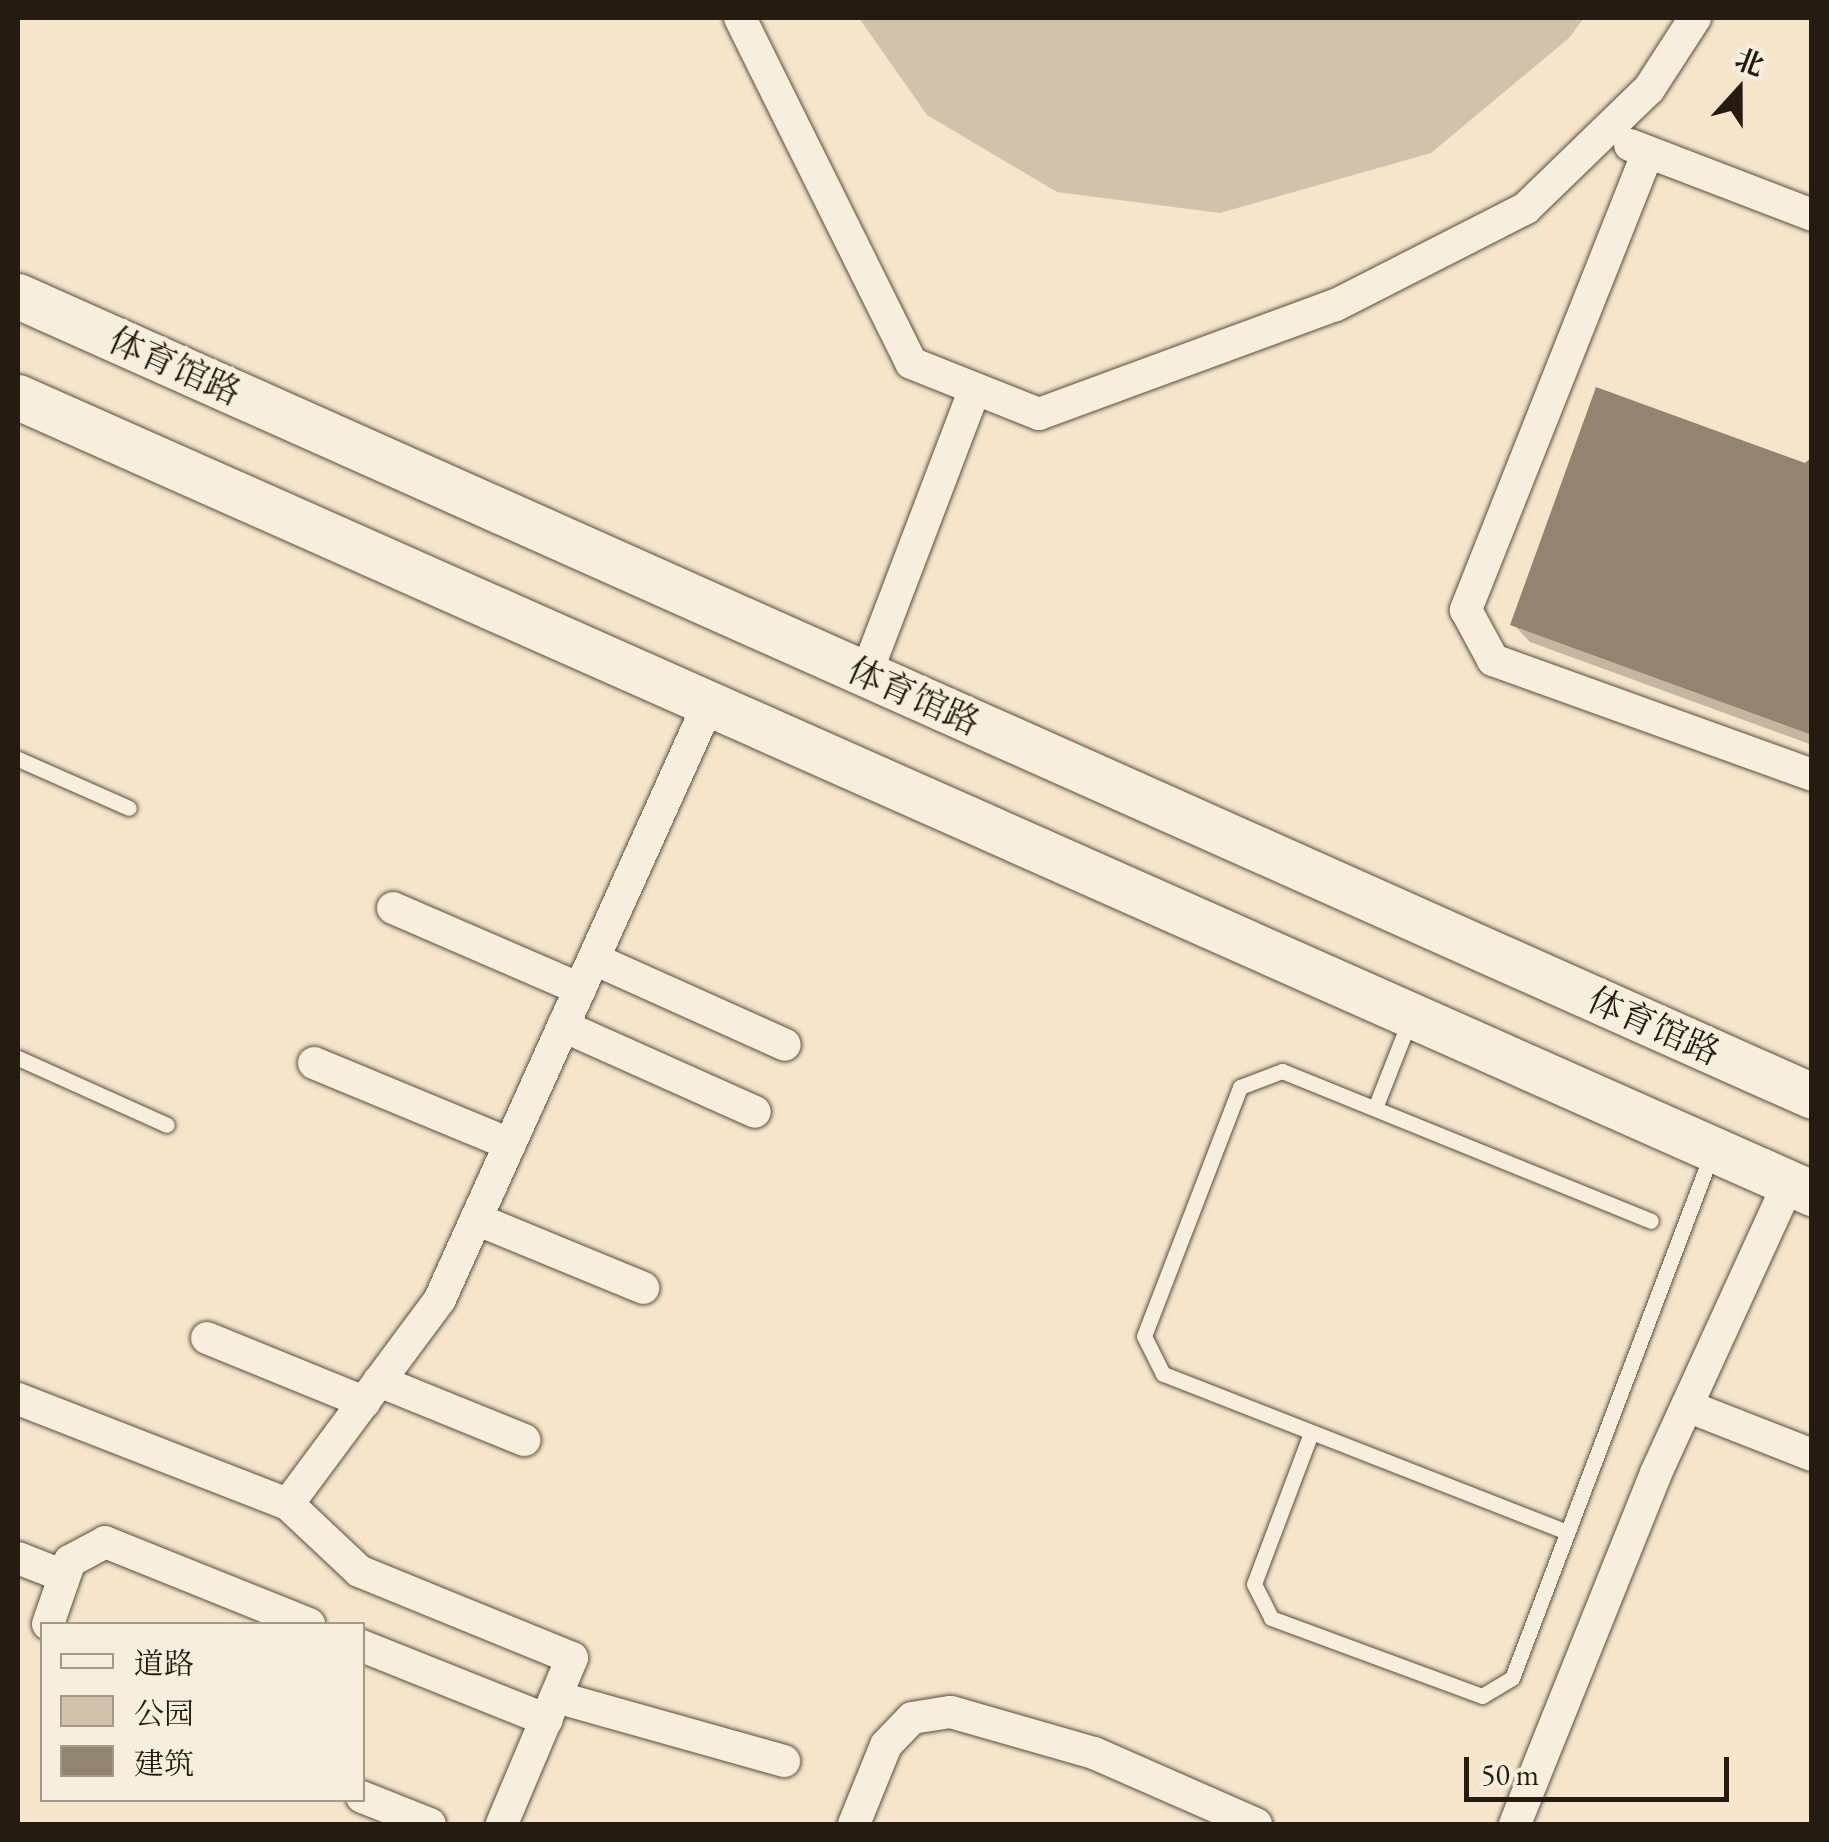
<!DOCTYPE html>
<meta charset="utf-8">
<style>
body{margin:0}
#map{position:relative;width:1829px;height:1842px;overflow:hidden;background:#f4e5cb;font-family:"EB Garamond","Noto Serif SC",serif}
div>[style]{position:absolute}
.green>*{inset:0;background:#d1c3ab}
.shadow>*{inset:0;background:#0003}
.building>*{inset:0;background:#918471}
.roads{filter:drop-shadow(0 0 2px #594e3f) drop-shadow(0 0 2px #594e3f)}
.lane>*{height:15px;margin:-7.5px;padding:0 7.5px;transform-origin:7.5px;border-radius:7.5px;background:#f8eedd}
.street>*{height:32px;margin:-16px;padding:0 16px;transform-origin:16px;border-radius:16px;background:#f8eedd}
.secondary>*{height:45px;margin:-22.5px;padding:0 22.5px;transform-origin:22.5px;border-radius:22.5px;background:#f8eedd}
span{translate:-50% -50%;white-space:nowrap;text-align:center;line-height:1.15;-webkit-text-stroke:9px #f8eedd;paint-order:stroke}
.street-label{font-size:35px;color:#251b10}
.frame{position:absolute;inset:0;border:20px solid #251b10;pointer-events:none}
.legend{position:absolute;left:40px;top:1622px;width:325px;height:180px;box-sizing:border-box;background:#f8eedd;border:2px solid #a49a8b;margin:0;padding:12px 18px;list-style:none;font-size:30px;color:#251b10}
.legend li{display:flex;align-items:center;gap:20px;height:50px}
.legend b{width:50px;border:2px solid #a49a8b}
.north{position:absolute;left:1689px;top:40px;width:100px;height:100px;-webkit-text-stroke:8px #f8eedd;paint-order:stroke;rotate:21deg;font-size:28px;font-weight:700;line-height:40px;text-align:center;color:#251b10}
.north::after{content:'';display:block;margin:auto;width:35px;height:45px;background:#251b10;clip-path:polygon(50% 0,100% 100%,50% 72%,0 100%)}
.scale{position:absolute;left:1464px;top:1757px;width:265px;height:45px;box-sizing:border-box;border:5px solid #251b10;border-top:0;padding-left:12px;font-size:30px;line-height:35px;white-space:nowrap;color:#251b10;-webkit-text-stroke:8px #f8eedd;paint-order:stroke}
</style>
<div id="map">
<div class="green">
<div style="clip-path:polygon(859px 18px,1584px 18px,1569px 38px,1431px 153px,1220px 213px,1057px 192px,927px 115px)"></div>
</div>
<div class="shadow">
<div style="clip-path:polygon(1812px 460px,1812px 745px,1530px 642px,1513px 624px)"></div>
</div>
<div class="building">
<div style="clip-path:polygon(1596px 387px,1805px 463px,1812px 457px,1812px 735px,1510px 625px)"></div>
</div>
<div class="roads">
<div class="lane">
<div style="left:18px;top:759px;width:121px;rotate:23.8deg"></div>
<div style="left:18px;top:1058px;width:163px;rotate:24.2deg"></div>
<div style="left:1375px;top:1108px;width:96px;rotate:-68.5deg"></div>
<div style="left:1311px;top:1433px;width:161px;rotate:110.7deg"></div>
<div style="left:1254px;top:1584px;width:38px;rotate:63deg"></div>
<div style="left:1271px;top:1618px;width:225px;rotate:20.3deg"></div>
<div style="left:1482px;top:1696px;width:35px;rotate:-31deg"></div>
<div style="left:1512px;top:1678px;width:562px;rotate:-69.15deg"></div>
<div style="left:1567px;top:1532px;width:434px;rotate:-158.6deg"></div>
<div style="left:1163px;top:1374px;width:42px;rotate:-116.6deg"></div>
<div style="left:1144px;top:1336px;width:267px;rotate:-68.9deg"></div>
<div style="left:1240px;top:1087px;width:45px;rotate:-20.9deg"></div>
<div style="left:1282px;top:1071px;width:398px;rotate:22.1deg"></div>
</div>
<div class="street">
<div style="left:740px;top:18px;width:385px;rotate:63.6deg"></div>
<div style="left:911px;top:363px;width:138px;rotate:21.7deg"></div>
<div style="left:1039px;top:414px;width:316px;rotate:-20.2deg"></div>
<div style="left:1336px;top:305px;width:213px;rotate:-27deg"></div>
<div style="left:1526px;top:208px;width:171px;rotate:-44.1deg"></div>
<div style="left:1649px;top:89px;width:85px;rotate:-57.1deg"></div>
<div style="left:1630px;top:145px;width:195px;rotate:21deg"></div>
<div style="left:1648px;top:152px;width:493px;rotate:111.7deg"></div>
<div style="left:1466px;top:610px;width:57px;rotate:61.6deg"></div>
<div style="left:1493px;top:660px;width:339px;rotate:19.8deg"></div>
<div style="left:866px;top:674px;width:305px;rotate:-69.1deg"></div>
<div style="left:393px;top:908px;width:204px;rotate:23.4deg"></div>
<div style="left:594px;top:959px;width:209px;rotate:24.2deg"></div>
<div style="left:563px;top:1026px;width:210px;rotate:24.1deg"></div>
<div style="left:314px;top:1063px;width:212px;rotate:22.5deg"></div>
<div style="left:476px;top:1219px;width:181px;rotate:22.4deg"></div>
<div style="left:207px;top:1338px;width:170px;rotate:22.2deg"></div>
<div style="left:379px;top:1381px;width:157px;rotate:22.1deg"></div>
<div style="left:18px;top:1399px;width:290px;rotate:21.3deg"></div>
<div style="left:288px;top:1504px;width:98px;rotate:43.3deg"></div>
<div style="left:359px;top:1571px;width:230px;rotate:22.2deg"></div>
<div style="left:572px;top:1658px;width:180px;rotate:112.9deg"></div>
<div style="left:1687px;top:1406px;width:134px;rotate:21.4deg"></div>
<div style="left:288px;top:1504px;width:255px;rotate:-53.4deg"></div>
<div style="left:440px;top:1299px;width:654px;rotate:-65.71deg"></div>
<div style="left:18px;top:1558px;width:49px;rotate:21.4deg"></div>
<div style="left:48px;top:1624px;width:67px;rotate:-70.8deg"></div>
<div style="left:70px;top:1561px;width:40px;rotate:-28deg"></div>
<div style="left:105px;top:1542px;width:220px;rotate:21.9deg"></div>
<div style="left:362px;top:1646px;width:199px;rotate:21.8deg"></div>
<div style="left:556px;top:1697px;width:237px;rotate:15.7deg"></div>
<div style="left:362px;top:1797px;width:73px;rotate:21.7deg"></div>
<div style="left:854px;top:1824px;width:85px;rotate:-67.9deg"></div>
<div style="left:886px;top:1745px;width:37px;rotate:-46deg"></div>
<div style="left:912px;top:1718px;width:39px;rotate:-9deg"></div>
<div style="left:951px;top:1712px;width:149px;rotate:16deg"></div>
<div style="left:1094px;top:1753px;width:177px;rotate:23.7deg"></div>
<div style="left:1515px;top:1824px;width:378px;rotate:-68.1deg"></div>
<div style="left:1656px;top:1473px;width:319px;rotate:-65.4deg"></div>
</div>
<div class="secondary">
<div style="left:18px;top:296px;width:1964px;rotate:24.03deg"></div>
<div style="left:18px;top:397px;width:1963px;rotate:23.93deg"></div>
</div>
</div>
<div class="street-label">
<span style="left:175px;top:366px;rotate:24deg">体育馆路</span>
<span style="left:914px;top:696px;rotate:24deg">体育馆路</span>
<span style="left:1654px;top:1026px;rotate:24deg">体育馆路</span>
</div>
<div class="frame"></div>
<ul class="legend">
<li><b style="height:12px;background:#f8eedd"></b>道路</li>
<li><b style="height:28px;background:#d1c3ab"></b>公园</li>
<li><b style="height:28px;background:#918471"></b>建筑</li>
</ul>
<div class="north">北</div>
<div class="scale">50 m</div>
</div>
